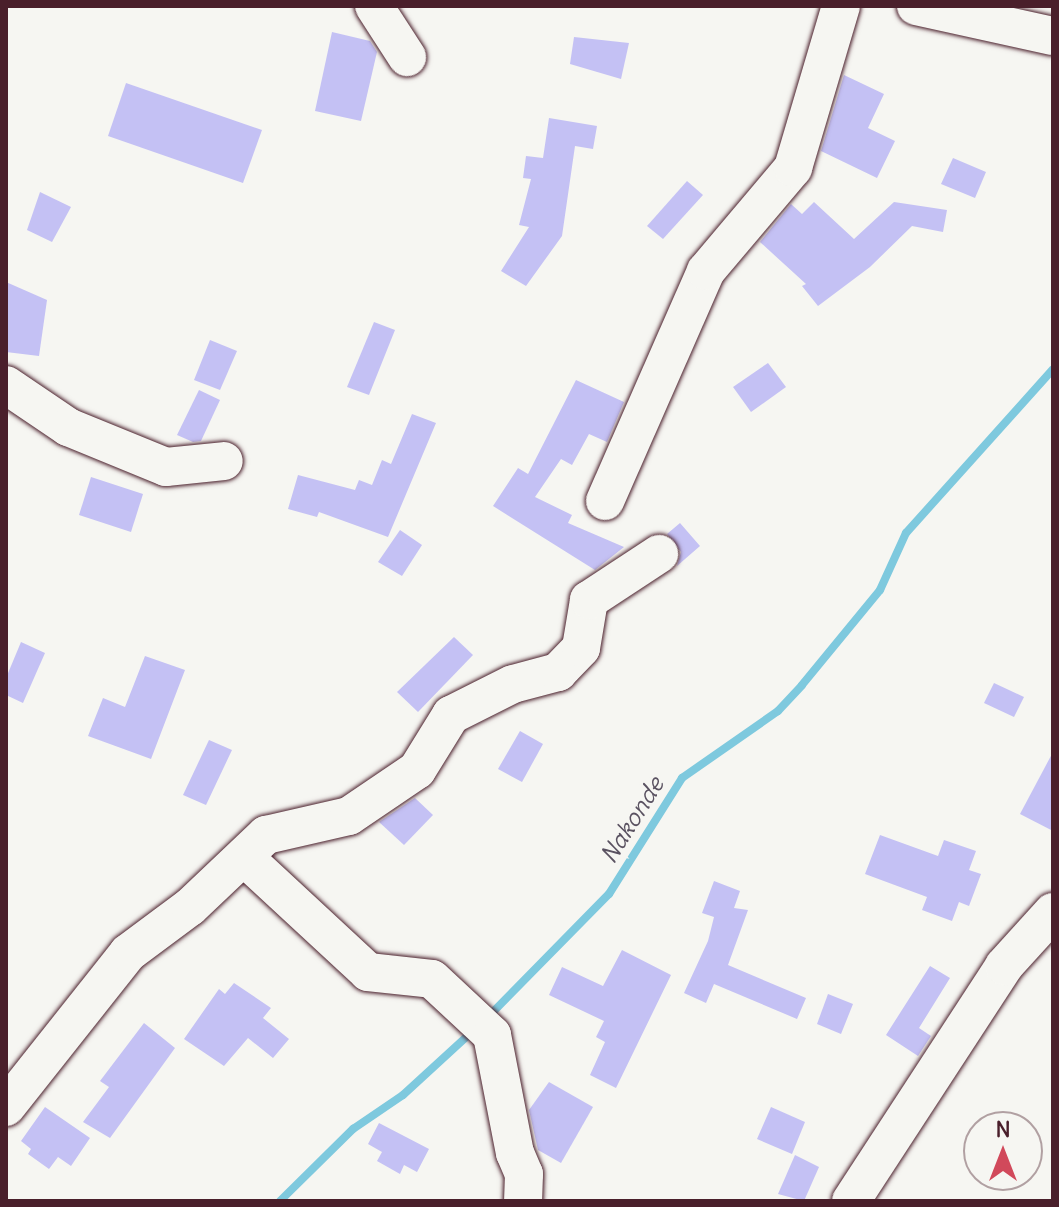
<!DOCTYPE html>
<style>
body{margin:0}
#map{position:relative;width:1059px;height:1207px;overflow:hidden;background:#f6f6f2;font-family:Delius,sans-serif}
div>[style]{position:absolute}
.stream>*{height:8px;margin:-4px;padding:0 4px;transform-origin:4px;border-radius:4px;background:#7ec9de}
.building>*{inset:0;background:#c4c1f4}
.roads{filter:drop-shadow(0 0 2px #4a1f2b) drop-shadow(0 0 2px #4a1f2b)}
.minor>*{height:38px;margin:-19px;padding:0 19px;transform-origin:19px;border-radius:19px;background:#f6f6f2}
span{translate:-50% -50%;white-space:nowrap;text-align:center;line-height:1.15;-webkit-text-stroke:8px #f6f6f2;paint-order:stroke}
.water-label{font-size:24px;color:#5a5261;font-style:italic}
.frame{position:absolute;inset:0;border:8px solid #4a1f2b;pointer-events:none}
.north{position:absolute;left:963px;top:1111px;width:80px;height:80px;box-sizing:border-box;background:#f6f6f2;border:2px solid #b1a0a2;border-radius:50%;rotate:0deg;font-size:22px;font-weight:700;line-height:32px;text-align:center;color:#4a1f2b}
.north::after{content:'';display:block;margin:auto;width:28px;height:36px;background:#d1495b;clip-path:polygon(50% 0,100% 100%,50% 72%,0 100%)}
</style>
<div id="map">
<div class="stream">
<div style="left:487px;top:1018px;width:174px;rotate:-45.5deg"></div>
<div style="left:609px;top:894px;width:137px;rotate:-57.8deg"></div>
<div style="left:682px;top:778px;width:117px;rotate:-34.9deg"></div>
<div style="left:778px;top:711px;width:35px;rotate:-47deg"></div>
<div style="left:802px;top:685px;width:123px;rotate:-50.6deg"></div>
<div style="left:880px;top:590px;width:63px;rotate:-65.5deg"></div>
<div style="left:906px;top:533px;width:220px;rotate:-48.1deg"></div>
<div style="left:280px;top:1201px;width:103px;rotate:-44.6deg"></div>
<div style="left:353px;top:1129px;width:60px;rotate:-34.2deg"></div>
<div style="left:403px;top:1095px;width:96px;rotate:-42.5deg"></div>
</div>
<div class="building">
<div style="clip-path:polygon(332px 32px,370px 41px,377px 52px,361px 121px,315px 111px)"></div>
<div style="clip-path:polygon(574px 37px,629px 43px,621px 79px,570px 64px)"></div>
<div style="clip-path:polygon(844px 75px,884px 94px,868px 128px,895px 141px,877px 178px,821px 151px)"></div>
<div style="clip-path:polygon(126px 83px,262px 130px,243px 183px,108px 136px)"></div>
<div style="clip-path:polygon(549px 118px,597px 126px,593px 149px,575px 146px,562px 236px,526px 286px,501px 271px,529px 227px,519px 225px,531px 179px,523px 178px,526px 156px,543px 158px)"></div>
<div style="clip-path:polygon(953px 158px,986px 172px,975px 198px,941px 184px)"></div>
<div style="clip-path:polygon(687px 181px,703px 195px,663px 239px,647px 226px)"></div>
<div style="clip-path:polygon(40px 192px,71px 207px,52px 242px,27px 230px)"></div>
<div style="clip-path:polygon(814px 202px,854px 239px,894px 202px,947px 210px,943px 232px,912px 226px,870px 267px,818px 306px,802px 286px,806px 284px,760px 242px,791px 204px,802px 214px)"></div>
<div style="clip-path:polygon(6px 282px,47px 300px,39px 356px,6px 352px)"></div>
<div style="clip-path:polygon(374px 322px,395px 330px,369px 395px,347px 387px)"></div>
<div style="clip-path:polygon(210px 340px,237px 351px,220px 390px,194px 380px)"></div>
<div style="clip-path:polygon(768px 363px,786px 387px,751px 412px,733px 387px)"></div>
<div style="clip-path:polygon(576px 380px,624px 402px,607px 442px,589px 434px,572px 465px,561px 459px,535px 497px,572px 515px,568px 523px,624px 547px,595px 570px,493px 506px,518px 468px,528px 474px)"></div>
<div style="clip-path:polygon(199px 390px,220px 400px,201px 441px,193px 442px,177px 435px)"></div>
<div style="clip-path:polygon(412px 414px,436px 423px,388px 537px,319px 512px,317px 517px,288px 509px,298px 475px,355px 490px,359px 480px,372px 485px,382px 460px,391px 464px)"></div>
<div style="clip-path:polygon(91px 477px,143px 494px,131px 532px,79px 515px)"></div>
<div style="clip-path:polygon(680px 523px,700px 546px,677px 566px,681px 552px,667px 534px)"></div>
<div style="clip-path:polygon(400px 530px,422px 545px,402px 576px,378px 562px)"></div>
<div style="clip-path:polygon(454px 637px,473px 655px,418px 712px,397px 692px)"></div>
<div style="clip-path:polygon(21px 642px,45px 653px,23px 703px,6px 695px,6px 678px)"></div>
<div style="clip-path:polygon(145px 656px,185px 670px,151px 759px,88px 736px,103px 698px,125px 707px)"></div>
<div style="clip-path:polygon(994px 683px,1024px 697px,1014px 717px,984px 703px)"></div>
<div style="clip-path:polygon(520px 731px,543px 744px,522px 782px,498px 769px)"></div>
<div style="clip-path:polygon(209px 740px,232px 750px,206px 805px,183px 795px)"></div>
<div style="clip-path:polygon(1053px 752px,1053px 831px,1020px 814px)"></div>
<div style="clip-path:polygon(415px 798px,433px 815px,404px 845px,379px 822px)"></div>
<div style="clip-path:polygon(880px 835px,938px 856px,944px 840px,976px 851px,969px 870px,981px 874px,969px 906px,959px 902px,952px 921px,922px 910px,927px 897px,865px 874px)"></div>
<div style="clip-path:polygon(714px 881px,740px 891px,734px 908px,748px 910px,728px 965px,806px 998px,797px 1019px,714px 984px,706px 1003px,684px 993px,708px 941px,714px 917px,702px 913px)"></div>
<div style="clip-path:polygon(622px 950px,671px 975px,616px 1088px,590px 1075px,605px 1042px,596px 1037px,604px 1021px,549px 995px,562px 967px,603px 986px)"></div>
<div style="clip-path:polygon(930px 966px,950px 978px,919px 1028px,931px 1036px,918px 1056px,886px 1035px)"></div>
<div style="clip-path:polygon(234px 983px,271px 1008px,263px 1018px,289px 1039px,273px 1058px,248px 1038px,224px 1066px,184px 1039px,219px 989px,225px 994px)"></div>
<div style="clip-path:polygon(828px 994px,853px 1004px,841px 1034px,817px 1024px)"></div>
<div style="clip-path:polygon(144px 1023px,175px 1048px,110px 1138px,83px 1122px,109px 1087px,100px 1081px)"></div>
<div style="clip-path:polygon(549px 1082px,593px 1107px,561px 1163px,538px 1150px,529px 1110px)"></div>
<div style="clip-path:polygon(45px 1107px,90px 1138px,71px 1166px,58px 1157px,49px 1169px,28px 1154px,31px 1149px,21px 1141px)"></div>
<div style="clip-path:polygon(771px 1107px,805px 1122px,792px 1154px,757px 1139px)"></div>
<div style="clip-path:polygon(379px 1123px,429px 1149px,417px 1172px,404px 1165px,400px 1174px,377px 1161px,382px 1152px,368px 1144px)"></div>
<div style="clip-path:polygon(795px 1155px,819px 1167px,804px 1201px,778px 1194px)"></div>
</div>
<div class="roads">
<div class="minor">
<div style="left:374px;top:6px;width:61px;rotate:57.1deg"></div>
<div style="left:916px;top:6px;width:140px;rotate:12.4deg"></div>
<div style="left:6px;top:385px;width:75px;rotate:34.1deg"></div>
<div style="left:68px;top:427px;width:106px;rotate:22.2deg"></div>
<div style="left:166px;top:467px;width:58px;rotate:-5.9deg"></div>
<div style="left:605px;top:501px;width:251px;rotate:-66.3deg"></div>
<div style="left:706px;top:271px;width:135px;rotate:-49.8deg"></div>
<div style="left:793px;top:168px;width:169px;rotate:-73.5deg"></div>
<div style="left:244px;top:857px;width:169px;rotate:42.8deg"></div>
<div style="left:368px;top:972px;width:64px;rotate:6.2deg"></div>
<div style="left:432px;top:979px;width:82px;rotate:43deg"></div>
<div style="left:492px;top:1035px;width:120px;rotate:79deg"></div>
<div style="left:515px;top:1153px;width:23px;rotate:67deg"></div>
<div style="left:524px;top:1174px;width:27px;rotate:92deg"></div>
<div style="left:6px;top:1107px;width:196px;rotate:-51.6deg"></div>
<div style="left:128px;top:953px;width:77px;rotate:-36.6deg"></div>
<div style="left:190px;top:907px;width:105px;rotate:-43.5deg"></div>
<div style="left:266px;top:835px;width:85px;rotate:-12.9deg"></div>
<div style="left:349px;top:816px;width:82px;rotate:-34.1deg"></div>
<div style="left:417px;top:770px;width:65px;rotate:-58.3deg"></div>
<div style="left:451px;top:715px;width:69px;rotate:-26.6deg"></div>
<div style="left:513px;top:684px;width:47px;rotate:-14.9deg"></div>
<div style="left:558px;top:672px;width:33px;rotate:-46deg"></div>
<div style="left:581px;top:648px;width:49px;rotate:-80.5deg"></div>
<div style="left:589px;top:600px;width:84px;rotate:-33.3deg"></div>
<div style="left:851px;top:1201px;width:280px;rotate:-56.9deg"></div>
<div style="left:1004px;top:966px;width:73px;rotate:-47.8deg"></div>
</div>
</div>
<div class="water-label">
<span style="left:632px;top:820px;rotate:-58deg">Nakonde</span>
</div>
<div class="frame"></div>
<div class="north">N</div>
</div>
